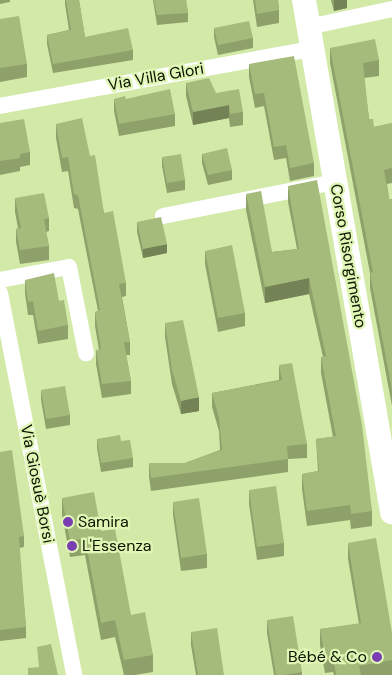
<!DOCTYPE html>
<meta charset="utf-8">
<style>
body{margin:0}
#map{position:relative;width:392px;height:675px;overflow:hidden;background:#d2e9a8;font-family:"DM Sans",sans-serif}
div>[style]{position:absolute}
.street>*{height:16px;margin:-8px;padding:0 8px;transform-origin:8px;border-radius:8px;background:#fff}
.secondary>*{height:24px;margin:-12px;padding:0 12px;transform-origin:12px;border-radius:12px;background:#fff}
.wall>*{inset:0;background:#8ea16a}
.shaded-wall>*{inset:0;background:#748356}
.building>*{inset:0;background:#a5bb7b}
.dots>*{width:14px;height:14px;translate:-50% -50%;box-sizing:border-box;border:2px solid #dff6b5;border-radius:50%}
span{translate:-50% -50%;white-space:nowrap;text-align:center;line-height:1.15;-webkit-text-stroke:4.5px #dff6b5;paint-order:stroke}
.street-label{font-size:16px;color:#0c1300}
.poi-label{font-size:16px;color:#0c1300}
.left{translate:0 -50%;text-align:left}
.right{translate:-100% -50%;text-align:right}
</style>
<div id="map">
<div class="street">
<div style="left:308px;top:27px;width:86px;rotate:-12.1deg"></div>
<div style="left:0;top:106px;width:317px;rotate:-10.4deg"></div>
<div style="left:163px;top:216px;width:175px;rotate:-11.2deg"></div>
<div style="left:0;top:280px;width:70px;rotate:-10.7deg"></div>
<div style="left:69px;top:267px;width:88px;rotate:78.8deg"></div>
<div style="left:0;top:293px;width:389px;rotate:79deg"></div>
</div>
<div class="secondary">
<div style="left:304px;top:0;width:520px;rotate:80.25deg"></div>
</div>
<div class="wall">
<div style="clip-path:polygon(0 0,10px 0,10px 2px,0 4px)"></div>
<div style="clip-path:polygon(65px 0,79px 0,85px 37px,133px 50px,133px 60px,53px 73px,47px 44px,47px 35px,69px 30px,65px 4px)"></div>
<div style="clip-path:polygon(153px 0,186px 0,188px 13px,188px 22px,157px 25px)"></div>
<div style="clip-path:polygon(253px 0,278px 0,279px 10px,279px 23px,257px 27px)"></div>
<div style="clip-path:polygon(331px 0,347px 0,347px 8px,334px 11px)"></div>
<div style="clip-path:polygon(0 19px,27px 64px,27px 77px,0 82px)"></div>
<div style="clip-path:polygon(214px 28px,253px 38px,253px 48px,218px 55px,214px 37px)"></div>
<div style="clip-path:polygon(330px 48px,379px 60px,379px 76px,364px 78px,369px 119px,374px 127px,392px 123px,392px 183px,387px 184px,389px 199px,392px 199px,392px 406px,370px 288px,370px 273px,330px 63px)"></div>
<div style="clip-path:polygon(249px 64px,314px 163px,314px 176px,290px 181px,286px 158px,274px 160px,264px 106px,255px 108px,249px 77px)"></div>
<div style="clip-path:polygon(186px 83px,216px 93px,243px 112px,243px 125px,230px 127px,229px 118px,193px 125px,186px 96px)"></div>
<div style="clip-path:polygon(114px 99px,126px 99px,175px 114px,175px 126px,119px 136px,114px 111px)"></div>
<div style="clip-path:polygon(0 123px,30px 152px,30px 165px,20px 167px,20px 171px,0 175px)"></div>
<div style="clip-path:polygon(56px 124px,90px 156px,104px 213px,126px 283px,126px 296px,122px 297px,130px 342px,130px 355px,126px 355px,131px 381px,131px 394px,102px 398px,96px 364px,96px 350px,99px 350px,95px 326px,95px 312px,98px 311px,78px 209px,74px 208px,68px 171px,62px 172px,56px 138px)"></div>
<div style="clip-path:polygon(202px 154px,232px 170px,232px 180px,208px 185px,202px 163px)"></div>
<div style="clip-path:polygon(162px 157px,185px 180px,185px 190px,167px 193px,162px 166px)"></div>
<div style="clip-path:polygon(288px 186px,372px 511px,372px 526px,351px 529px,350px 520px,307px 526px,302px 489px,302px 474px,318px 471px,316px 439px,333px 437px,321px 373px,321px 357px,323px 357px,309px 294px,265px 303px,246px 210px,246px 194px,272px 252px,297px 249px,288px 202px)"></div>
<div style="clip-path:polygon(15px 198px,49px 218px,49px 231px,46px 232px,49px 246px,49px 260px,20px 264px,16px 242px,16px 229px,18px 228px,15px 212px)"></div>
<div style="clip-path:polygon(137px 222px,167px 253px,143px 258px,137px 232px)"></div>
<div style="clip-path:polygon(205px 251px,245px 313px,245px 326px,218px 332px,205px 264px)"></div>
<div style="clip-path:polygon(25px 280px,59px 301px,68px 325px,68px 339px,38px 344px,33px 315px,28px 315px,25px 293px)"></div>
<div style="clip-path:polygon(165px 323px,199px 411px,181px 414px,172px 384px,165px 337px)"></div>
<div style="clip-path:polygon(279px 365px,307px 444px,307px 458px,288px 459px,288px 472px,151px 491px,149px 477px,149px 463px,185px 463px,220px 450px,219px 431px,212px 407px,212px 393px,279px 380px)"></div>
<div style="clip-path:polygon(41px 390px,70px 415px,70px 425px,46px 429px,41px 400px)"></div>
<div style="clip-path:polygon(97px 439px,121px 441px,133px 458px,133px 467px,101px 472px,97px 448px)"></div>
<div style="clip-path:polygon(0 452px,24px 536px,24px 547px,19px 548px,26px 627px,26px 638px,0 641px)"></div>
<div style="clip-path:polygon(249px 490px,284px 543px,284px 556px,257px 560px,249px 504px)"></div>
<div style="clip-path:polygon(62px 498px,101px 531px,131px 615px,153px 655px,153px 672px,135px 675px,124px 675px,115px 637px,101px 640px,85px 555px,70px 557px,62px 515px)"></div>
<div style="clip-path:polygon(173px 502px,207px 554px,207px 568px,181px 571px,173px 515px)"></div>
<div style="clip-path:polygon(348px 543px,392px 633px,392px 675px,334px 675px,333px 672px,325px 673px,320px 645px,320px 629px,359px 624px,348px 559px)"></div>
<div style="clip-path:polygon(267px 620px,302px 672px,302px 675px,274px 675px,267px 633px)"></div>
<div style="clip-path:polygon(191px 632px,224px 675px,196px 675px,191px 645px)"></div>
</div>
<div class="shaded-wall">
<div style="clip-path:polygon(334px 0,347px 0,347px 8px,334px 11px)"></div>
<div style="clip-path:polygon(229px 105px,229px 118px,193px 125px,193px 112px)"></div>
<div style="clip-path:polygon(167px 244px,167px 253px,143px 258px,143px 249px)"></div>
<div style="clip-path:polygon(309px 278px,309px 294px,265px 303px,265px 287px)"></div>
<div style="clip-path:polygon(199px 397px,199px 411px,181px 414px,181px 401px)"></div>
</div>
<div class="building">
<div style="clip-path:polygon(66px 0,79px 0,85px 37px,128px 28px,133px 50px,53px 64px,47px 35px,71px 30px)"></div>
<div style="clip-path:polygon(154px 0,186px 0,188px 13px,157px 15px)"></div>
<div style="clip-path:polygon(255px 0,278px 0,279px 10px,257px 14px)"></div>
<div style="clip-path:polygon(19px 16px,27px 64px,0 68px,0 19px)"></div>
<div style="clip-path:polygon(249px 21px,253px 38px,218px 45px,214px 28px)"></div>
<div style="clip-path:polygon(375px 39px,379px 60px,363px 63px,369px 119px,373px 119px,374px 127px,392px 123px,392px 168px,384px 170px,389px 199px,392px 199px,392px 390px,370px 273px,373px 272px,330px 48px)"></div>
<div style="clip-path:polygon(294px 56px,314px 163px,290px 168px,286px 145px,274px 147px,264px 93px,255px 94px,249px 64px)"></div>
<div style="clip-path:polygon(209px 78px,216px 93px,239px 89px,243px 112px,230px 114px,229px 105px,193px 112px,186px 83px)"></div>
<div style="clip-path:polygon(170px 89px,175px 114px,119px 124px,114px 99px,125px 96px,126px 99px)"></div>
<div style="clip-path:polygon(82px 118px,90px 156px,95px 155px,104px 213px,113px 211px,126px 283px,119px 284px,130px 342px,124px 342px,131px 381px,102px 384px,96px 350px,101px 349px,95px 312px,100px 310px,78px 195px,74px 194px,68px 157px,62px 158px,56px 124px)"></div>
<div style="clip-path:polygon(24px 119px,30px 152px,20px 154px,20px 158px,0 161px,0 123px)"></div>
<div style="clip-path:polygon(227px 148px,232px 170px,208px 175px,202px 154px)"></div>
<div style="clip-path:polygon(181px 154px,185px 180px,167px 183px,162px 157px)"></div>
<div style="clip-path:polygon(317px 180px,362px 425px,372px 511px,351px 514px,350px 505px,307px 511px,302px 474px,319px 471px,316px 439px,336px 436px,321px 357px,326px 356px,309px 278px,265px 287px,246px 194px,261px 191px,272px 252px,299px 249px,288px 186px)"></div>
<div style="clip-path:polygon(44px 193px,49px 218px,44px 219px,49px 246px,20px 250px,16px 229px,21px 228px,15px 198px)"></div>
<div style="clip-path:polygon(161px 217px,167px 244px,143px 249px,137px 222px)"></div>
<div style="clip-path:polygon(232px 245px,245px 313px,218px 318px,205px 251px)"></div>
<div style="clip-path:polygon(54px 273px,59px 301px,64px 300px,68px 325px,38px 331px,33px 301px,28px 302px,25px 280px)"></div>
<div style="clip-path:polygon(183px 320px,199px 397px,181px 401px,172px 370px,165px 323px)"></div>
<div style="clip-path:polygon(292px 363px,307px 444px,287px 446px,288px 459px,151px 478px,149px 463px,185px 463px,222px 450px,219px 418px,212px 393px,282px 380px,279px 365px)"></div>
<div style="clip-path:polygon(65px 386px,70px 415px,46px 419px,41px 390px)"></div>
<div style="clip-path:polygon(120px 435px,121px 441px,130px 440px,133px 458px,101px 463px,97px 439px)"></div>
<div style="clip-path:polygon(12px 450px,24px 536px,19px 537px,26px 627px,0 630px,0 452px)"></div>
<div style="clip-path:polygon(276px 486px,284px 543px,257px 547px,249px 490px)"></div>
<div style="clip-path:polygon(94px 492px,101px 531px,115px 529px,131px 615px,145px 612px,153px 655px,124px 660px,115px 620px,101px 623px,85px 538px,70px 541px,62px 498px)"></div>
<div style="clip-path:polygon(199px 498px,207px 554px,181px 558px,173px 502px)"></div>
<div style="clip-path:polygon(376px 538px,392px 633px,392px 660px,359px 666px,361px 675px,336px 675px,333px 656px,325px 657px,320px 629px,361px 623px,348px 543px)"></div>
<div style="clip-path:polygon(293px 616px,302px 672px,284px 675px,276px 675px,267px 620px)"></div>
<div style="clip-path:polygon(217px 628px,224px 675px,198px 675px,191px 632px)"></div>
<div style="clip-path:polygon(51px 644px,58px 675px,28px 675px,28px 668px,39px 667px,37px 647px)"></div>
</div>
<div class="dots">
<div style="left:68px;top:522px;background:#7a3eb3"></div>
<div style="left:72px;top:546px;background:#7a3eb3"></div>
<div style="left:377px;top:657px;background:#7a3eb3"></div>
</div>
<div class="street-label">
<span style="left:156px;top:77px;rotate:-10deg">Via Villa Glori</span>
<span style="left:348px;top:256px;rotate:80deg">Corso Risorgimento</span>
<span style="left:37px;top:484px;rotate:79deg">Via Giosuè Borsi</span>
</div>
<div class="poi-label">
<span class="left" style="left:78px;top:522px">Samira</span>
<span class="left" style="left:82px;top:546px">L'Essenza</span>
<span class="right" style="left:367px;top:657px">Bébé &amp; Co</span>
</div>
</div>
